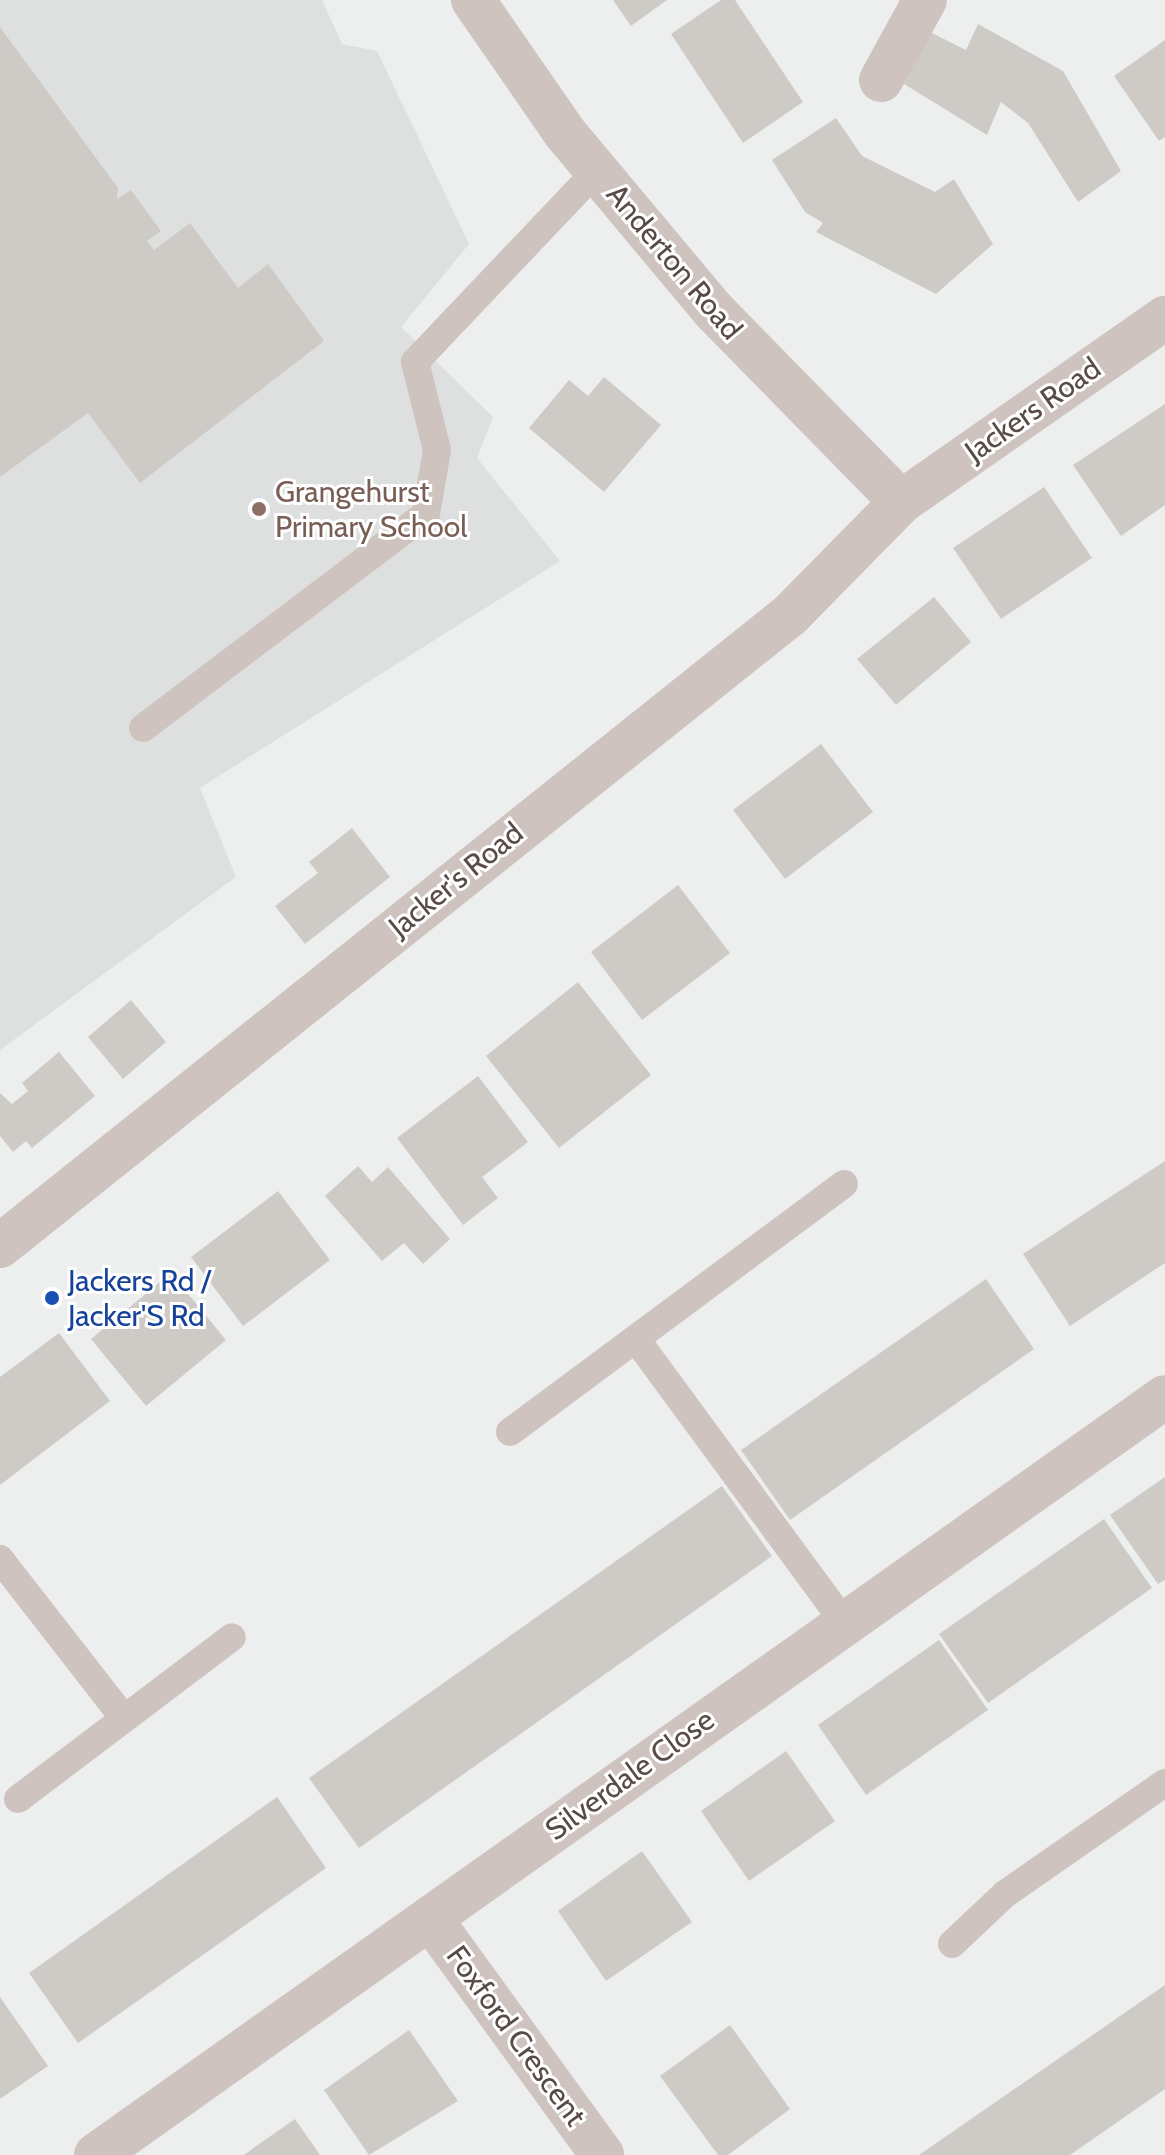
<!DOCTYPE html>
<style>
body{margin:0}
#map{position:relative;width:1165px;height:2155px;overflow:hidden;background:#edefef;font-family:Cabin,sans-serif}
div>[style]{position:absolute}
.education>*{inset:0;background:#dee0e0}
.building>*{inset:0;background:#cecbc7}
.service>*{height:28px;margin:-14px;padding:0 14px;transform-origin:14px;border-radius:14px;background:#cec3bf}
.minor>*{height:44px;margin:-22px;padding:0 22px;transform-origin:22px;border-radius:22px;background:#cec3bf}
.dots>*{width:22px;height:22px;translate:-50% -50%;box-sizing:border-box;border:4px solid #fff;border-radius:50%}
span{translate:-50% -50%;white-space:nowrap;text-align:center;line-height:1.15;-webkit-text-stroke:6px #fff;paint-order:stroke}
.street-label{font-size:30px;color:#584b47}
.education-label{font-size:30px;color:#785e54}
.left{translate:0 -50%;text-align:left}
.transit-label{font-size:30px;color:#164399}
</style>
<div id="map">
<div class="education">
<div style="clip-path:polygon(0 0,322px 0,342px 44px,377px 51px,469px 244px,401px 327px,493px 417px,477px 458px,560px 561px,200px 788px,236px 877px,0 1050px)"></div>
</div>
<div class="building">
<div style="clip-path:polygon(613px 0,667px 0,631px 26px)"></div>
<div style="clip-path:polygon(721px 0,735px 0,803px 102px,743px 143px,671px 34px)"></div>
<div style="clip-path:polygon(978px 24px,1063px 71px,1121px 171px,1078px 202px,1028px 123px,1001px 102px,987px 135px,904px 84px,930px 32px,966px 50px)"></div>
<div style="clip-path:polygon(0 27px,118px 188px,117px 199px,131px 190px,161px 231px,147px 241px,154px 250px,190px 223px,238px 288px,268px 264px,324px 341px,140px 483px,88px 413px,0 477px)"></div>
<div style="clip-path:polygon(1165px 40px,1165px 137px,1159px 141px,1114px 76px)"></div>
<div style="clip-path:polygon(836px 118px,862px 156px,935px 192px,954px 179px,993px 244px,936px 294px,816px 232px,823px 223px,805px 212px,772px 160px)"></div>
<div style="clip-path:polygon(604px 377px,661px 425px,604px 492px,529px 428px,569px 380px,588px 396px)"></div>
<div style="clip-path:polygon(1165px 404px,1165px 505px,1121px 536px,1073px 465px)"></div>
<div style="clip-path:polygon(1044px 487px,1092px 558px,1001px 619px,953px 548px)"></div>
<div style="clip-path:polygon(934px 597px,971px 642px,896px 705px,857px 659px)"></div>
<div style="clip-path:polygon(821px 744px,873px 812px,785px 879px,733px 810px)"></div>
<div style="clip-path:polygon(352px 828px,390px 877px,305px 944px,275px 906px,318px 873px,309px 862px)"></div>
<div style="clip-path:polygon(678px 885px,730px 953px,642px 1020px,591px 952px)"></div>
<div style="clip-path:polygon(578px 982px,651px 1075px,559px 1148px,486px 1056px)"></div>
<div style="clip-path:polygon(131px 1000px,166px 1042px,123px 1079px,88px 1037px)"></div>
<div style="clip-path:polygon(59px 1052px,95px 1096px,32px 1148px,26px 1141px,13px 1152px,0 1136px,0 1093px,12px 1104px,28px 1091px,22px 1083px)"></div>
<div style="clip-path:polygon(478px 1076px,528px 1142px,482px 1177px,498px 1198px,463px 1225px,397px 1138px)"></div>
<div style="clip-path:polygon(1165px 1161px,1165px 1263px,1070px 1326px,1023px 1254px)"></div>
<div style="clip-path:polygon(358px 1166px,372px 1182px,388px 1167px,450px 1239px,423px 1264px,404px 1243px,382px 1261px,325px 1196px)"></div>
<div style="clip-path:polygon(278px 1191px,330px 1260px,243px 1326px,191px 1257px)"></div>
<div style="clip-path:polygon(171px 1273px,226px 1340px,146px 1406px,91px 1339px)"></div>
<div style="clip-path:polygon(986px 1279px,1034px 1349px,790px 1520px,741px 1450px)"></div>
<div style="clip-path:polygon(59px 1333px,110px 1401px,0 1485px,0 1377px)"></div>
<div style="clip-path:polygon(1165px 1477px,1165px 1580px,1158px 1584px,1110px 1515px)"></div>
<div style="clip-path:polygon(722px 1486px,772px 1556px,359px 1848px,309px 1778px)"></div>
<div style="clip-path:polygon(1104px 1519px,1152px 1588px,988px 1703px,939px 1634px)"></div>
<div style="clip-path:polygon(939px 1640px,988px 1710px,866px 1795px,818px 1725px)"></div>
<div style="clip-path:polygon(786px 1751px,835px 1821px,749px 1881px,701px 1811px)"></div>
<div style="clip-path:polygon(277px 1797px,326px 1868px,78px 2043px,29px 1973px)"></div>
<div style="clip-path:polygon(642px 1851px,692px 1922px,606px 1981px,558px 1911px)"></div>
<div style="clip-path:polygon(1165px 1985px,1165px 2089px,1070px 2155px,919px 2155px)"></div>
<div style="clip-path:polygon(0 1997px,48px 2066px,0 2099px)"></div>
<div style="clip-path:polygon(730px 2025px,790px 2109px,728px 2155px,718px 2155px,660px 2076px)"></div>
<div style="clip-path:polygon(409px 2030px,458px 2101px,369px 2155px,324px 2090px)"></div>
<div style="clip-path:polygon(295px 2119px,320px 2155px,244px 2155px,252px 2149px)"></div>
</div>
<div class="service">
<div style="left:143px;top:728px;width:355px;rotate:-37.1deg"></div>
<div style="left:426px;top:514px;width:65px;rotate:-80.2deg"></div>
<div style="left:437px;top:450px;width:91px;rotate:-104deg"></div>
<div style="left:415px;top:362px;width:265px;rotate:-46.5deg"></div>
<div style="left:636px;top:1339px;width:351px;rotate:53.7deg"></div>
<div style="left:510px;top:1432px;width:416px;rotate:-36.6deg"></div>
<div style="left:0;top:1559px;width:202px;rotate:52.1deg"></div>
<div style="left:18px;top:1799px;width:268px;rotate:-37.1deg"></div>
<div style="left:952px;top:1944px;width:73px;rotate:-43.3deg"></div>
<div style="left:1005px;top:1894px;width:195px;rotate:-34.8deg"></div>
</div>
<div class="minor">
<div style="left:473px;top:0;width:162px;rotate:55.3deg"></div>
<div style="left:565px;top:133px;width:232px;rotate:50.1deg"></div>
<div style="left:714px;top:311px;width:267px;rotate:45.6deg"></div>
<div style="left:881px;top:80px;width:91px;rotate:-61.2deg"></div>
<div style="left:0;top:1246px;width:1011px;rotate:-38.62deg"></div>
<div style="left:790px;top:615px;width:158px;rotate:-45.5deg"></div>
<div style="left:901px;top:502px;width:322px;rotate:-34.9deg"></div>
<div style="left:430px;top:1918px;width:293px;rotate:54deg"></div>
<div style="left:96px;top:2155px;width:1310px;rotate:-35.34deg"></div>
</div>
<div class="dots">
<div style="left:259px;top:509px;background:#8d6e63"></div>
<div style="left:52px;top:1298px;background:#1a4fb4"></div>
</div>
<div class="street-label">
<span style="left:674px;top:262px;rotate:50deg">Anderton Road</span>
<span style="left:1033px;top:410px;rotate:-35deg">Jackers Road</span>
<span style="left:456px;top:880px;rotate:-39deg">Jacker's Road</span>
<span style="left:630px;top:1775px;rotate:-36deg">Silverdale Close</span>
<span style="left:516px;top:2036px;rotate:54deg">Foxford Crescent</span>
</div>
<div class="education-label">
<span class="left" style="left:275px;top:509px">Grangehurst<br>Primary School</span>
</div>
<div class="transit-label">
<span class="left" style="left:68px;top:1298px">Jackers Rd /<br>Jacker'S Rd</span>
</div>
</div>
